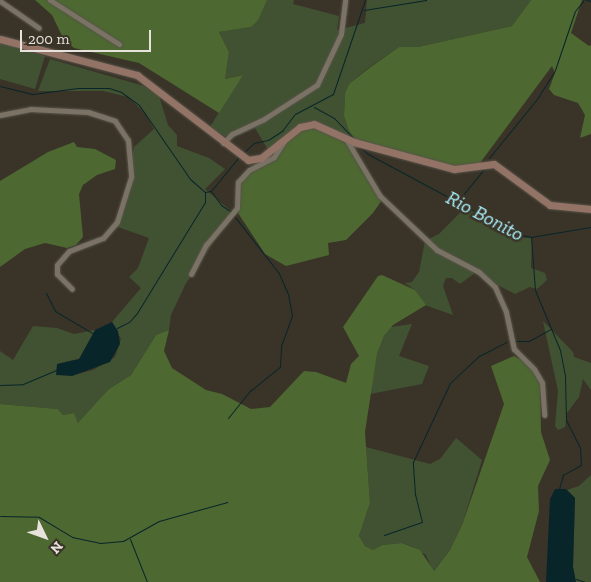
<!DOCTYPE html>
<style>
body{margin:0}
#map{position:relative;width:591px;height:582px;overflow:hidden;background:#3a3428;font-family:"Zilla Slab",serif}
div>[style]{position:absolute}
.green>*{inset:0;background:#415232}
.forest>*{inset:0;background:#4d6831}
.water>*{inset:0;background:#08252a}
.stream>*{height:1px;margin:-0.5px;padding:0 0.5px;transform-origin:0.5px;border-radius:0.5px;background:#08252a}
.roads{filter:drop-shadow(0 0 1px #585349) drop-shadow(0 0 1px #585349)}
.street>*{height:5px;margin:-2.5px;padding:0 2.5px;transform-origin:2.5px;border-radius:2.5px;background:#797265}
.secondary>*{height:7px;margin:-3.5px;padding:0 3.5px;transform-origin:3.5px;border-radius:3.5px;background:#927365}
span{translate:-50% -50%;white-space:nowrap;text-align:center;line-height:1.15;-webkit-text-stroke:5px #3a3428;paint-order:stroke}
.water-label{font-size:20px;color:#aaeffb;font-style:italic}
.north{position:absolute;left:20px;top:512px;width:50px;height:50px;-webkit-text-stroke:4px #3a3428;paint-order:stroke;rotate:132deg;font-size:14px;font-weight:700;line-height:20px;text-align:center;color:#e7e3dc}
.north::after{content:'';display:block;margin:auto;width:18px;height:22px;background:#e7e3dc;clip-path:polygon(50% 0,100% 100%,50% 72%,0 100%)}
.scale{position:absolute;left:20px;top:30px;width:131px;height:22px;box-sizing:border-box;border:2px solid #e7e3dc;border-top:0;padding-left:6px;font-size:15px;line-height:18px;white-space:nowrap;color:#e7e3dc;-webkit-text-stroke:4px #3a3428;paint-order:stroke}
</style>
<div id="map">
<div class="green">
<div style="clip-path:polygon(267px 0,294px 0,293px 4px,339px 16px,337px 30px,365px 23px,367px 0,531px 0,512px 26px,418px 47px,399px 47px,367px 69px,349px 84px,345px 93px,344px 116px,349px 131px,357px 141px,270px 153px,255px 128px,240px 135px,224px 136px,210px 127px,242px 75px,225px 79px,229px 52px,219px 32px,251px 27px)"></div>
<div style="clip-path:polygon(0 43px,45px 56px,35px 89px,0 79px)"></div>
<div style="clip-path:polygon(50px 59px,144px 86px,159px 96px,168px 125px,177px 135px,177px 146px,209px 158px,225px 169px,205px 189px,233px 213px,185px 285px,171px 315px,169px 330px,156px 335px,131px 375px,109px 389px,89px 415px,78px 423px,74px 413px,63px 415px,58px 409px,0 404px,0 351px,13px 360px,33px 326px,57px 328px,74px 334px,95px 330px,83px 355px,79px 359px,65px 362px,70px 376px,93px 370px,115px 357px,121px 339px,112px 322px,141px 288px,129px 277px,138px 268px,149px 238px,115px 226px,124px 210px,134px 147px,154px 129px,145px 113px,128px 97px,103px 91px,38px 91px)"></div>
<div style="clip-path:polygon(472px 209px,524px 238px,532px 238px,531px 268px,545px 273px,547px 280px,537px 289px,530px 287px,515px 294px,475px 273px,460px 284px,452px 278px,446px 278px,443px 286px,453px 315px,425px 305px,415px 290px,405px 283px,412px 282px,419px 272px,425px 241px,439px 234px,462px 211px)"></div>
<div style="clip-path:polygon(543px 321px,573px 352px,574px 357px,591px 363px,591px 390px,583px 379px,579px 397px,567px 413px,565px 427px,558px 430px,555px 426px,558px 391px)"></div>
<div style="clip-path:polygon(412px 324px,399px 356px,429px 366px,422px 384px,370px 394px,377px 354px,384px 336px,391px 327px)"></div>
<div style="clip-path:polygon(456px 438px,482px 460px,462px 525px,450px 550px,433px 572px,426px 555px,411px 546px,402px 543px,382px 545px,373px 550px,365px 546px,359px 536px,370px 503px,366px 447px,430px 464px,440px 459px)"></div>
<div style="clip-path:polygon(591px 475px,591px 582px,576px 582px,573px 567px,575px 498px,567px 490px,579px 486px)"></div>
</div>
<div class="forest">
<div style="clip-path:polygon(35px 0,267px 0,258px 20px,251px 27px,219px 32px,229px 52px,225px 79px,243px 75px,219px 113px,139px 63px,74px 48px,64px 40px,52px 15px)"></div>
<div style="clip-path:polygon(531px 0,582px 0,571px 33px,589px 46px,591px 45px,591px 134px,580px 138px,585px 115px,578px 103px,554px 95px,549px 89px,555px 73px,552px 66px,480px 163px,458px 168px,365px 146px,356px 148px,353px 150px,358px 163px,382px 200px,373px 213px,346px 240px,328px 243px,329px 255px,286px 266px,265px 254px,236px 210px,239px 185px,248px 169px,303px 128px,315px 126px,357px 141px,349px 131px,344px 116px,345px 93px,349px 84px,368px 69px,399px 47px,418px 47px,512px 26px)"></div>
<div style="clip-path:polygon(74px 142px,77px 147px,95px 149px,116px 160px,115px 169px,97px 175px,83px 185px,79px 194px,83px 237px,76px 245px,67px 248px,45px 243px,25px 249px,0 267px,0 181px,48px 152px)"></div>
<div style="clip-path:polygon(382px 275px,415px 290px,426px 305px,393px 325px,384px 336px,377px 354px,365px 432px,370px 503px,359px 536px,365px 546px,373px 550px,382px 545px,402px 543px,420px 550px,434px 571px,450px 550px,462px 525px,504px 404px,491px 366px,514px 356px,534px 367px,540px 375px,541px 432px,550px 460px,538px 486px,539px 511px,527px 557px,540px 582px,0 582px,0 404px,58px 409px,63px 415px,74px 413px,78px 423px,109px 389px,131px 375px,156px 335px,169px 330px,164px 351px,172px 368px,206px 390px,222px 394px,251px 409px,270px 407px,304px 371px,316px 372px,346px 383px,351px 364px,359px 356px,343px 327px,378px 276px)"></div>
</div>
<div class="water">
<div style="clip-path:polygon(112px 322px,118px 331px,120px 344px,110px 362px,72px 376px,56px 375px,57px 364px,79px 359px,95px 330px)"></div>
<div style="clip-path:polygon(555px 489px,566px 489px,575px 498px,573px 567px,576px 582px,546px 582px,550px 499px)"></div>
</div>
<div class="stream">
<div style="left:586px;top:0;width:5px;rotate:11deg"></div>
<div style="left:364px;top:10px;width:63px;rotate:-9.2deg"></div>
<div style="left:0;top:86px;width:34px;rotate:14deg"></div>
<div style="left:33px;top:94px;width:45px;rotate:-7.6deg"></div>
<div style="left:78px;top:88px;width:31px"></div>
<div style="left:109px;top:88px;width:13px;rotate:18deg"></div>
<div style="left:121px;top:92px;width:22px;rotate:36deg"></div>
<div style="left:139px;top:105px;width:90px;rotate:55.4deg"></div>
<div style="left:190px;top:179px;width:20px;rotate:41deg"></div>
<div style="left:205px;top:192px;width:6px;rotate:-9deg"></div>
<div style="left:211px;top:191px;width:43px;rotate:-50.7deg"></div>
<div style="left:314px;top:107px;width:23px;rotate:29deg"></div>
<div style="left:334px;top:118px;width:29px;rotate:46deg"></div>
<div style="left:359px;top:146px;width:12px;rotate:42deg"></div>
<div style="left:368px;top:154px;width:169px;rotate:28.2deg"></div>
<div style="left:517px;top:234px;width:14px;rotate:12deg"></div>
<div style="left:531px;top:237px;width:61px;rotate:-9.5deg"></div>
<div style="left:243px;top:153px;width:15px;rotate:-42deg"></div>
<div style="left:254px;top:143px;width:14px;rotate:-12deg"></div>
<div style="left:268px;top:140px;width:17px;rotate:-33deg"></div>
<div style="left:282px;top:131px;width:21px;rotate:-53deg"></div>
<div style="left:295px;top:114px;width:43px;rotate:-27.8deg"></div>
<div style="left:333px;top:94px;width:99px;rotate:-71.2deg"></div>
<div style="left:489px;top:158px;width:76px;rotate:-50.9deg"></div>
<div style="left:537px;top:99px;width:34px;rotate:-58deg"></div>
<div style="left:555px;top:70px;width:62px;rotate:-71.3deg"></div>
<div style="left:575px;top:11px;width:14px;rotate:-51deg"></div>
<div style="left:211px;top:191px;width:17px;rotate:54deg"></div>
<div style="left:221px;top:205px;width:11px;rotate:34deg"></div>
<div style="left:458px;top:201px;width:41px;rotate:-50.9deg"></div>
<div style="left:531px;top:237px;width:53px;rotate:85.7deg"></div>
<div style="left:535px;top:290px;width:65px;rotate:67.4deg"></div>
<div style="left:560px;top:350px;width:26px;rotate:79deg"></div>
<div style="left:565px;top:376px;width:44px;rotate:88.7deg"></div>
<div style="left:566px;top:420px;width:30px;rotate:63deg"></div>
<div style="left:580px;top:447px;width:18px;rotate:87deg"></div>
<div style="left:581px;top:465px;width:21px;rotate:151deg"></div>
<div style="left:563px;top:475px;width:15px;rotate:106deg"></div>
<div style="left:46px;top:293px;width:20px;rotate:63deg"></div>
<div style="left:55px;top:311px;width:45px;rotate:30.5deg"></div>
<div style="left:117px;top:328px;width:13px;rotate:-27deg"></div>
<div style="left:129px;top:322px;width:12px;rotate:-48deg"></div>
<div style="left:137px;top:313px;width:130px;rotate:-58.5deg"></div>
<div style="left:205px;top:202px;width:10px;rotate:-90deg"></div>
<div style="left:515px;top:341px;width:14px"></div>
<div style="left:529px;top:341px;width:25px;rotate:-29deg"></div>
<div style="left:0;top:385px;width:23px;rotate:-2deg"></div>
<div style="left:23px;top:384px;width:36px;rotate:-23deg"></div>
<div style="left:228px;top:418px;width:35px;rotate:-51deg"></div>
<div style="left:250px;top:391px;width:38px;rotate:-39deg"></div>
<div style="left:280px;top:367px;width:21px;rotate:-87deg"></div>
<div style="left:281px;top:346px;width:32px;rotate:-70deg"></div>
<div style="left:292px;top:316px;width:22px;rotate:-100deg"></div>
<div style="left:288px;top:294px;width:24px;rotate:-114deg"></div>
<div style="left:278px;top:272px;width:70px;rotate:-128deg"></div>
<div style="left:0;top:516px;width:39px;rotate:1deg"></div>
<div style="left:39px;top:517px;width:39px;rotate:31deg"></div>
<div style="left:72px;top:537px;width:29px;rotate:12deg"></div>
<div style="left:100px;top:543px;width:23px;rotate:-5deg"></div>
<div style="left:123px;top:541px;width:41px;rotate:-29.1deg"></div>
<div style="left:159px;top:521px;width:71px;rotate:-15.6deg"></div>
<div style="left:384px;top:535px;width:40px;rotate:-18.9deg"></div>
<div style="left:422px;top:522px;width:29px;rotate:-104deg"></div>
<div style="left:415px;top:494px;width:32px;rotate:-94deg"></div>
<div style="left:413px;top:462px;width:87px;rotate:-64.9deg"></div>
<div style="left:450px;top:383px;width:40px;rotate:-43deg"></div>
<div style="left:479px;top:356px;width:31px;rotate:-27deg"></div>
<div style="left:130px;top:539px;width:46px;rotate:68.4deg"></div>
<div style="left:576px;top:579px;width:9px;rotate:18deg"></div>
</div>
<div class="roads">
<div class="street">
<div style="left:50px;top:0;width:82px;rotate:32.5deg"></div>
<div style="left:0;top:1px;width:47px;rotate:34.7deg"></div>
<div style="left:0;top:115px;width:31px;rotate:-11deg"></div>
<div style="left:30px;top:109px;width:58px;rotate:3deg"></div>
<div style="left:88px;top:112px;width:28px;rotate:18deg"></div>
<div style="left:115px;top:121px;width:23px;rotate:56deg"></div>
<div style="left:128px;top:140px;width:37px;rotate:85deg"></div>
<div style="left:131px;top:177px;width:47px;rotate:107.3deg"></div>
<div style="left:117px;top:222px;width:21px;rotate:131deg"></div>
<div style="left:103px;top:238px;width:36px;rotate:159deg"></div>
<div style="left:69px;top:251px;width:18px;rotate:131deg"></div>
<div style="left:57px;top:265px;width:9px;rotate:90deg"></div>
<div style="left:57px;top:274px;width:21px;rotate:45deg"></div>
<div style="left:346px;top:139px;width:66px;rotate:59.2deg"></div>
<div style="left:380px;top:196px;width:79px;rotate:43.5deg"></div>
<div style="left:437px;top:250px;width:47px;rotate:27.6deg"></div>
<div style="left:479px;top:272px;width:22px;rotate:43deg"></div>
<div style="left:495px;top:287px;width:27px;rotate:66deg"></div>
<div style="left:506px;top:312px;width:38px;rotate:78deg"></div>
<div style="left:514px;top:349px;width:28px;rotate:45deg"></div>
<div style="left:534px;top:369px;width:16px;rotate:60deg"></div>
<div style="left:542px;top:383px;width:32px;rotate:86deg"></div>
<div style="left:223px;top:143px;width:13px;rotate:-45deg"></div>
<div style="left:232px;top:134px;width:35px;rotate:-25deg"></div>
<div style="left:264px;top:119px;width:63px;rotate:-32.7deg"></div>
<div style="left:317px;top:85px;width:56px;rotate:-64.8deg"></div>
<div style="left:341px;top:34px;width:34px;rotate:-83deg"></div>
<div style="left:191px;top:274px;width:33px;rotate:-63deg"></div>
<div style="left:206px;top:245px;width:48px;rotate:-50deg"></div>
<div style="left:237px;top:208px;width:26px;rotate:-88deg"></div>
<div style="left:238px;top:182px;width:16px;rotate:-47deg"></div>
<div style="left:249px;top:170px;width:28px;rotate:-27deg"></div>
<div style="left:274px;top:157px;width:20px;rotate:-57deg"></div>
</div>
<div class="secondary">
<div style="left:0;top:39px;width:142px;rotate:14.7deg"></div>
<div style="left:137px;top:75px;width:140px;rotate:37.4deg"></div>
<div style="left:248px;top:160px;width:13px;rotate:-9deg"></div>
<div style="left:261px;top:158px;width:50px;rotate:-38.5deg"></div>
<div style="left:300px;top:127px;width:14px;rotate:-12deg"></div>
<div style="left:314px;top:124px;width:44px;rotate:24.2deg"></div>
<div style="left:354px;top:142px;width:104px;rotate:15.1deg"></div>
<div style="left:454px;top:169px;width:40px;rotate:-7.1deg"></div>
<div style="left:494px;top:164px;width:69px;rotate:36.2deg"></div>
<div style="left:550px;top:205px;width:41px;rotate:5.6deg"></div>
</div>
</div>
<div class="water-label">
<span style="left:485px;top:216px;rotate:28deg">Rio Bonito</span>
</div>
<div class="north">N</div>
<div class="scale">200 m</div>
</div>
